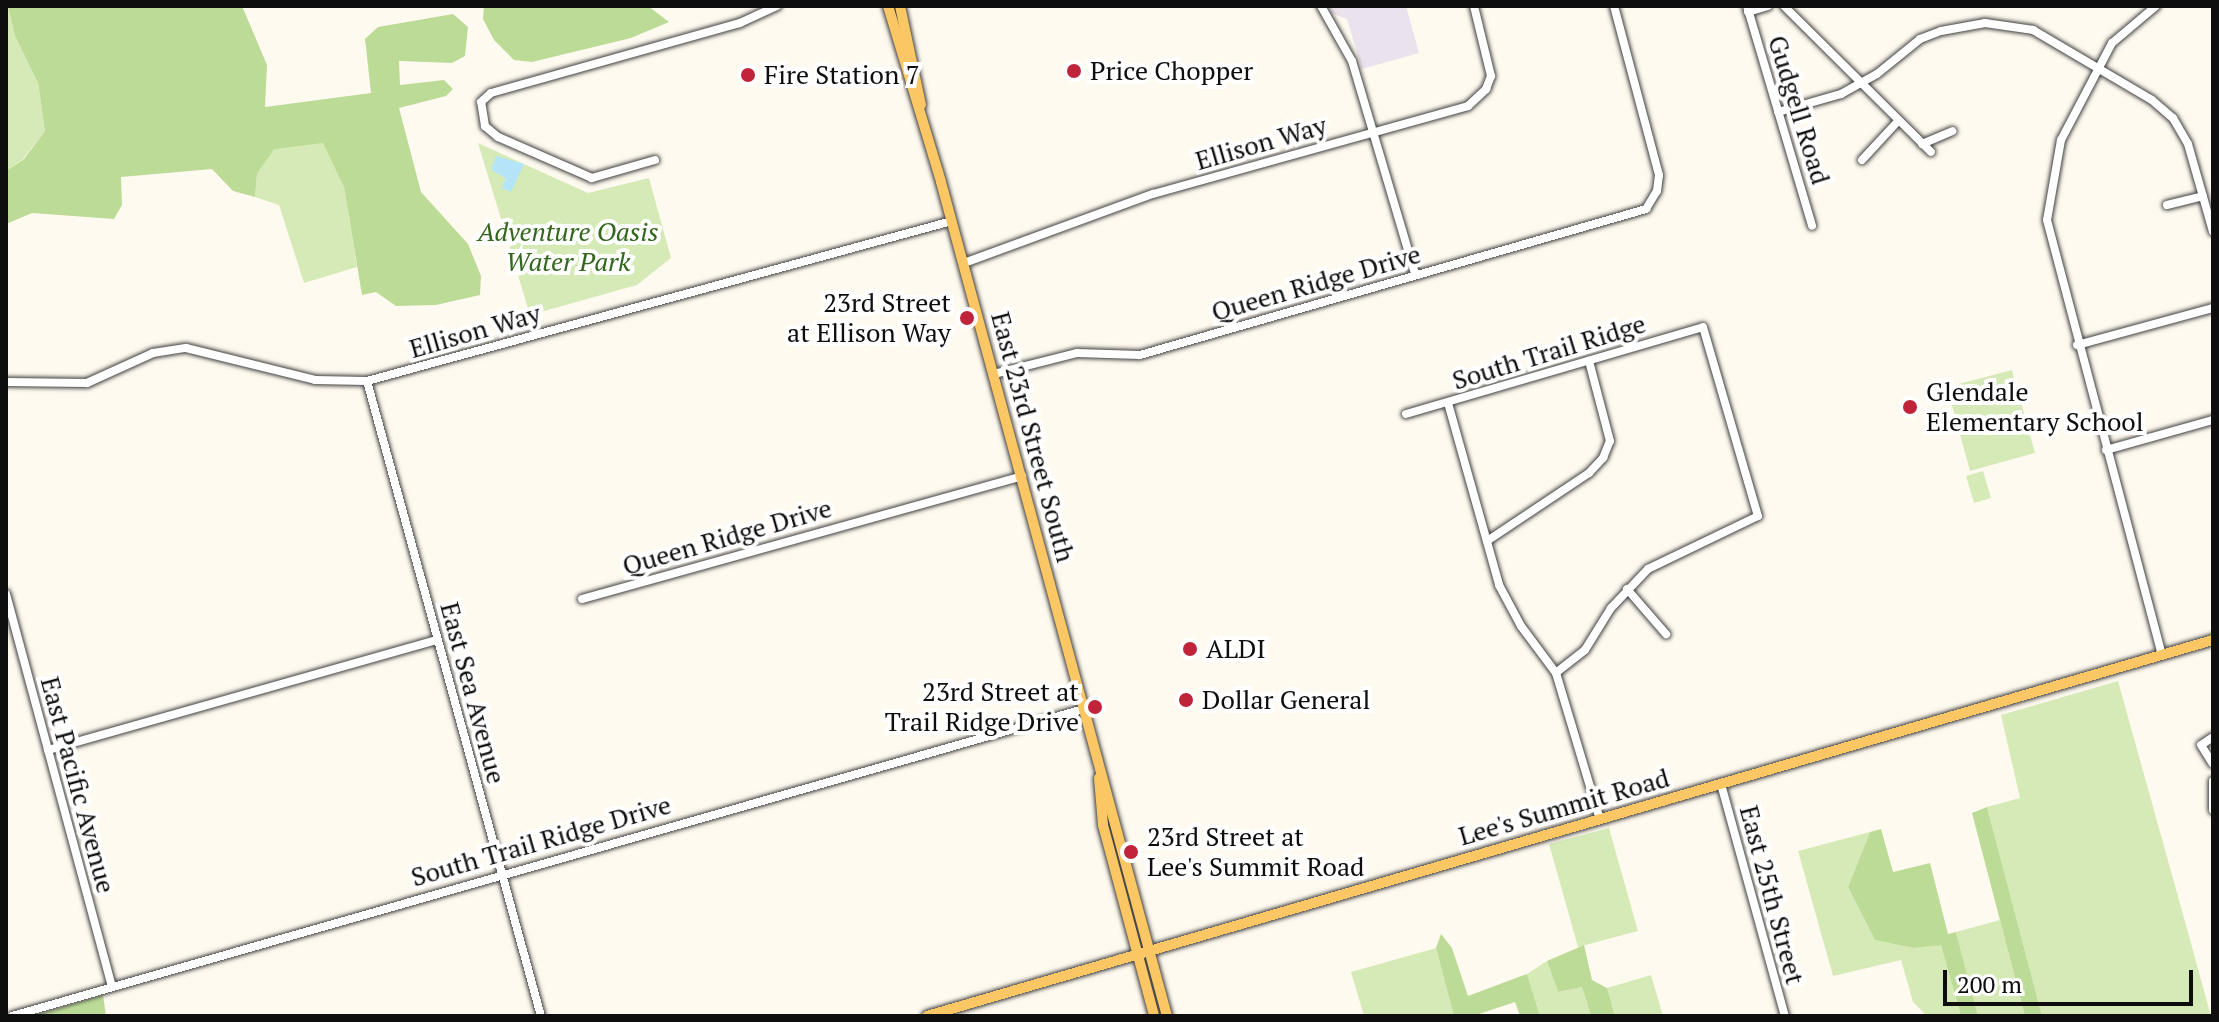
<!DOCTYPE html>
<style>
body{margin:0}
#map{position:relative;width:2219px;height:1022px;overflow:hidden;background:#fffaef;font-family:"PT Serif",serif}
div>[style]{position:absolute}
.industrial>*{inset:0;background:#eae2ed}
.green>*{inset:0;background:#d6eab8}
.forest>*{inset:0;background:#bcdb97}
.water>*{inset:0;background:#b3e4f7}
.roads{filter:drop-shadow(0 0 2px #414141) drop-shadow(0 0 2px #414141)}
.minor>*{height:8px;margin:-4px;padding:0 4px;transform-origin:4px;border-radius:4px;background:#fff}
.major>*{height:10px;margin:-5px;padding:0 5px;transform-origin:5px;border-radius:5px;background:#fac764}
.dots>*{width:22px;height:22px;translate:-50% -50%;box-sizing:border-box;border:4px solid #fff;border-radius:50%}
span{translate:-50% -50%;white-space:nowrap;text-align:center;line-height:1.15;-webkit-text-stroke:8px #fff;paint-order:stroke}
.poi-label{font-size:26px;color:#0e0e0e}
.left{translate:0 -50%;text-align:left}
.right{translate:-100% -50%;text-align:right}
.street-label{font-size:26px;color:#0e0e0e}
.park-label{font-size:26px;color:#33671d;font-style:italic}
.frame{position:absolute;inset:0;border:8px solid #0e0e0e;pointer-events:none}
.scale{position:absolute;left:1943px;top:970px;width:250px;height:36px;box-sizing:border-box;border:4px solid #0e0e0e;border-top:0;padding-left:10px;font-size:24px;line-height:28px;white-space:nowrap;color:#0e0e0e;-webkit-text-stroke:6px #fff;paint-order:stroke}
</style>
<div id="map">
<div class="industrial">
<div style="clip-path:polygon(1329px 6px,1406px 6px,1419px 53px,1362px 69px,1347px 19px,1331px 13px)"></div>
</div>
<div class="green">
<div style="clip-path:polygon(8px 7px,15px 36px,38px 83px,45px 131px,23px 159px,6px 171px)"></div>
<div style="clip-path:polygon(301px 142px,323px 143px,333px 159px,344px 187px,357px 267px,304px 283px,279px 205px,255px 197px,257px 174px,274px 148px)"></div>
<div style="clip-path:polygon(478px 143px,588px 193px,649px 178px,671px 258px,637px 285px,530px 315px)"></div>
<div style="clip-path:polygon(2012px 370px,2035px 453px,1970px 471px,1947px 387px)"></div>
<div style="clip-path:polygon(1983px 471px,1991px 498px,1974px 503px,1966px 476px)"></div>
<div style="clip-path:polygon(2118px 681px,2184px 918px,2211px 1016px,2042px 1016px,1987px 807px,2020px 798px,2001px 715px)"></div>
<div style="clip-path:polygon(1609px 828px,1638px 931px,1578px 947px,1549px 844px)"></div>
<div style="clip-path:polygon(1870px 832px,1848px 887px,1875px 940px,1913px 948px,1941px 944px,1961px 1016px,1927px 1016px,1913px 1002px,1901px 960px,1833px 976px,1798px 851px)"></div>
<div style="clip-path:polygon(2000px 920px,2025px 1016px,1978px 1016px,1956px 932px)"></div>
<div style="clip-path:polygon(1436px 948px,1454px 1016px,1364px 1016px,1351px 972px)"></div>
<div style="clip-path:polygon(1547px 961px,1558px 992px,1582px 987px,1591px 1016px,1540px 1016px,1527px 974px)"></div>
<div style="clip-path:polygon(1651px 975px,1663px 1016px,1615px 1016px,1607px 988px)"></div>
</div>
<div class="forest">
<div style="clip-path:polygon(242px 6px,267px 65px,265px 107px,371px 93px,365px 39px,378px 27px,453px 14px,468px 27px,465px 56px,452px 63px,399px 61px,400px 85px,444px 80px,453px 89px,446px 96px,399px 108px,421px 192px,468px 244px,481px 276px,480px 295px,436px 305px,396px 306px,376px 292px,362px 295px,344px 187px,323px 143px,274px 149px,257px 174px,255px 197px,233px 191px,212px 169px,121px 177px,122px 205px,114px 219px,32px 213px,6px 224px,6px 171px,24px 159px,45px 131px,38px 83px,15px 36px,8px 7px)"></div>
<div style="clip-path:polygon(484px 6px,648px 6px,669px 22px,631px 38px,532px 62px,514px 60px,494px 40px,483px 19px)"></div>
<div style="clip-path:polygon(1987px 807px,2042px 1016px,2025px 1016px,1972px 813px)"></div>
<div style="clip-path:polygon(1881px 829px,1893px 872px,1930px 863px,1948px 934px,1956px 932px,1978px 1016px,1961px 1016px,1941px 945px,1913px 948px,1875px 940px,1848px 887px,1870px 832px)"></div>
<div style="clip-path:polygon(1441px 934px,1452px 948px,1468px 996px,1527px 974px,1540px 1016px,1520px 1016px,1515px 1002px,1473px 1016px,1454px 1016px,1436px 948px)"></div>
<div style="clip-path:polygon(1584px 945px,1592px 980px,1607px 988px,1615px 1016px,1591px 1016px,1582px 987px,1558px 992px,1547px 961px)"></div>
<div style="clip-path:polygon(103px 995px,106px 1016px,33px 1016px)"></div>
</div>
<div class="water">
<div style="clip-path:polygon(496px 156px,524px 164px,511px 192px,502px 188px,506px 178px,491px 170px)"></div>
</div>
<div class="roads">
<div class="minor">
<div style="left:1321px;top:6px;width:63px;rotate:60.6deg"></div>
<div style="left:1352px;top:61px;width:222px;rotate:73.5deg"></div>
<div style="left:1747px;top:6px;width:229px;rotate:73.5deg"></div>
<div style="left:1784px;top:6px;width:207px;rotate:44.8deg"></div>
<div style="left:2156px;top:6px;width:57px;rotate:139.9deg"></div>
<div style="left:2112px;top:43px;width:110px;rotate:117.7deg"></div>
<div style="left:2061px;top:140px;width:81px;rotate:99.9deg"></div>
<div style="left:2047px;top:220px;width:450px;rotate:75.2deg"></div>
<div style="left:1748px;top:12px;width:21px;rotate:-17deg"></div>
<div style="left:1778px;top:112px;width:66px;rotate:-15.9deg"></div>
<div style="left:1841px;top:94px;width:41px;rotate:-29.1deg"></div>
<div style="left:1877px;top:74px;width:55px;rotate:-39.1deg"></div>
<div style="left:1920px;top:39px;width:22px;rotate:-21deg"></div>
<div style="left:1941px;top:31px;width:45px;rotate:-10.3deg"></div>
<div style="left:1985px;top:23px;width:49px;rotate:8.3deg"></div>
<div style="left:2033px;top:30px;width:138px;rotate:30.5deg"></div>
<div style="left:2152px;top:100px;width:28px;rotate:41deg"></div>
<div style="left:2173px;top:118px;width:30px;rotate:60deg"></div>
<div style="left:2188px;top:144px;width:91px;rotate:74.1deg"></div>
<div style="left:1922px;top:144px;width:33px;rotate:-23deg"></div>
<div style="left:655px;top:160px;width:66px;rotate:164.1deg"></div>
<div style="left:592px;top:178px;width:103px;rotate:-156.4deg"></div>
<div style="left:498px;top:137px;width:17px;rotate:-140deg"></div>
<div style="left:485px;top:126px;width:24px;rotate:-99deg"></div>
<div style="left:481px;top:102px;width:13px;rotate:-42deg"></div>
<div style="left:491px;top:93px;width:259px;rotate:-15.7deg"></div>
<div style="left:740px;top:23px;width:41px;rotate:-24.7deg"></div>
<div style="left:1862px;top:160px;width:54px;rotate:-47.2deg"></div>
<div style="left:2167px;top:205px;width:37px;rotate:-14deg"></div>
<div style="left:964px;top:263px;width:201px;rotate:-20.1deg"></div>
<div style="left:1153px;top:194px;width:327px;rotate:-15.6deg"></div>
<div style="left:1468px;top:106px;width:25px;rotate:-43deg"></div>
<div style="left:1486px;top:89px;width:14px;rotate:-69deg"></div>
<div style="left:1491px;top:76px;width:72px;rotate:-103.7deg"></div>
<div style="left:2077px;top:345px;width:141px;rotate:-15.2deg"></div>
<div style="left:994px;top:374px;width:86px;rotate:-14.2deg"></div>
<div style="left:1077px;top:353px;width:63px;rotate:1.8deg"></div>
<div style="left:1140px;top:355px;width:527px;rotate:-16.09deg"></div>
<div style="left:1646px;top:209px;width:21px;rotate:-59deg"></div>
<div style="left:1657px;top:191px;width:16px;rotate:-83deg"></div>
<div style="left:1659px;top:175px;width:175px;rotate:-104.9deg"></div>
<div style="left:367px;top:381px;width:658px;rotate:74.68deg"></div>
<div style="left:6px;top:382px;width:81px;rotate:0.7deg"></div>
<div style="left:87px;top:383px;width:72px;rotate:-24.4deg"></div>
<div style="left:153px;top:353px;width:33px;rotate:-9deg"></div>
<div style="left:186px;top:348px;width:133px;rotate:13.9deg"></div>
<div style="left:315px;top:380px;width:52px;rotate:1.1deg"></div>
<div style="left:367px;top:381px;width:606px;rotate:-15.3deg"></div>
<div style="left:1448px;top:403px;width:189px;rotate:74.3deg"></div>
<div style="left:1499px;top:585px;width:47px;rotate:61.8deg"></div>
<div style="left:1521px;top:626px;width:59px;rotate:53.3deg"></div>
<div style="left:1556px;top:673px;width:153px;rotate:73.3deg"></div>
<div style="left:1406px;top:414px;width:309px;rotate:-16.3deg"></div>
<div style="left:1703px;top:327px;width:197px;rotate:73.8deg"></div>
<div style="left:1758px;top:516px;width:122px;rotate:154.3deg"></div>
<div style="left:1648px;top:569px;width:54px;rotate:133.5deg"></div>
<div style="left:1611px;top:608px;width:49px;rotate:121.8deg"></div>
<div style="left:1585px;top:650px;width:37px;rotate:142deg"></div>
<div style="left:2106px;top:450px;width:111px;rotate:-15.7deg"></div>
<div style="left:1487px;top:541px;width:123px;rotate:-33.7deg"></div>
<div style="left:1589px;top:473px;width:21px;rotate:-47deg"></div>
<div style="left:1603px;top:458px;width:18px;rotate:-68deg"></div>
<div style="left:1610px;top:441px;width:83px;rotate:-104.7deg"></div>
<div style="left:1627px;top:589px;width:60px;rotate:49.1deg"></div>
<div style="left:6px;top:594px;width:407px;rotate:74.9deg"></div>
<div style="left:582px;top:599px;width:457px;rotate:-15.6deg"></div>
<div style="left:2213px;top:737px;width:14px;rotate:146deg"></div>
<div style="left:2201px;top:745px;width:22px;rotate:58deg"></div>
<div style="left:48px;top:750px;width:404px;rotate:-15.8deg"></div>
<div style="left:2213px;top:781px;width:29px;rotate:90deg"></div>
<div style="left:1721px;top:784px;width:241px;rotate:74.6deg"></div>
<div style="left:12px;top:1016px;width:1114px;rotate:-15.99deg"></div>
</div>
<div class="major">
<div style="left:888px;top:6px;width:184px;rotate:73.2deg"></div>
<div style="left:941px;top:182px;width:864px;rotate:74.84deg"></div>
<div style="left:900px;top:6px;width:101px;rotate:78deg"></div>
<div style="left:1099px;top:778px;width:47px;rotate:85.1deg"></div>
<div style="left:1103px;top:825px;width:198px;rotate:75deg"></div>
<div style="left:927px;top:1016px;width:1340px;rotate:-16.3deg"></div>
</div>
</div>
<div class="dots">
<div style="left:1074px;top:71px;background:#c0243a"></div>
<div style="left:748px;top:75px;background:#c0243a"></div>
<div style="left:967px;top:318px;background:#c0243a"></div>
<div style="left:1910px;top:407px;background:#c0243a"></div>
<div style="left:1190px;top:649px;background:#c0243a"></div>
<div style="left:1186px;top:700px;background:#c0243a"></div>
<div style="left:1095px;top:707px;background:#c0243a"></div>
<div style="left:1131px;top:852px;background:#c0243a"></div>
</div>
<div class="poi-label">
<span class="left" style="left:1090px;top:71px">Price Chopper</span>
<span class="left" style="left:764px;top:75px">Fire Station 7</span>
<span class="right" style="left:951px;top:318px">23rd Street<br>at Ellison Way</span>
<span class="left" style="left:1926px;top:407px">Glendale<br>Elementary School</span>
<span class="left" style="left:1206px;top:649px">ALDI</span>
<span class="right" style="left:1079px;top:707px">23rd Street at<br>Trail Ridge Drive</span>
<span class="left" style="left:1202px;top:700px">Dollar General</span>
<span class="left" style="left:1147px;top:852px">23rd Street at<br>Lee's Summit Road</span>
</div>
<div class="street-label">
<span style="left:1799px;top:110px;rotate:73deg">Gudgell Road</span>
<span style="left:1261px;top:143px;rotate:-16deg">Ellison Way</span>
<span style="left:1316px;top:283px;rotate:-16deg">Queen Ridge Drive</span>
<span style="left:475px;top:331px;rotate:-16deg">Ellison Way</span>
<span style="left:1549px;top:352px;rotate:-17deg">South Trail Ridge</span>
<span style="left:1033px;top:437px;rotate:75deg">East 23rd Street South</span>
<span style="left:727px;top:537px;rotate:-16deg">Queen Ridge Drive</span>
<span style="left:473px;top:693px;rotate:75deg">East Sea Avenue</span>
<span style="left:78px;top:785px;rotate:75deg">East Pacific Avenue</span>
<span style="left:1564px;top:807px;rotate:-16deg">Lee's Summit Road</span>
<span style="left:541px;top:841px;rotate:-16deg">South Trail Ridge Drive</span>
<span style="left:1772px;top:895px;rotate:75deg">East 25th Street</span>
</div>
<div class="park-label">
<span style="left:568px;top:247px">Adventure Oasis<br>Water Park</span>
</div>
<div class="frame"></div>
<div class="scale">200 m</div>
</div>
